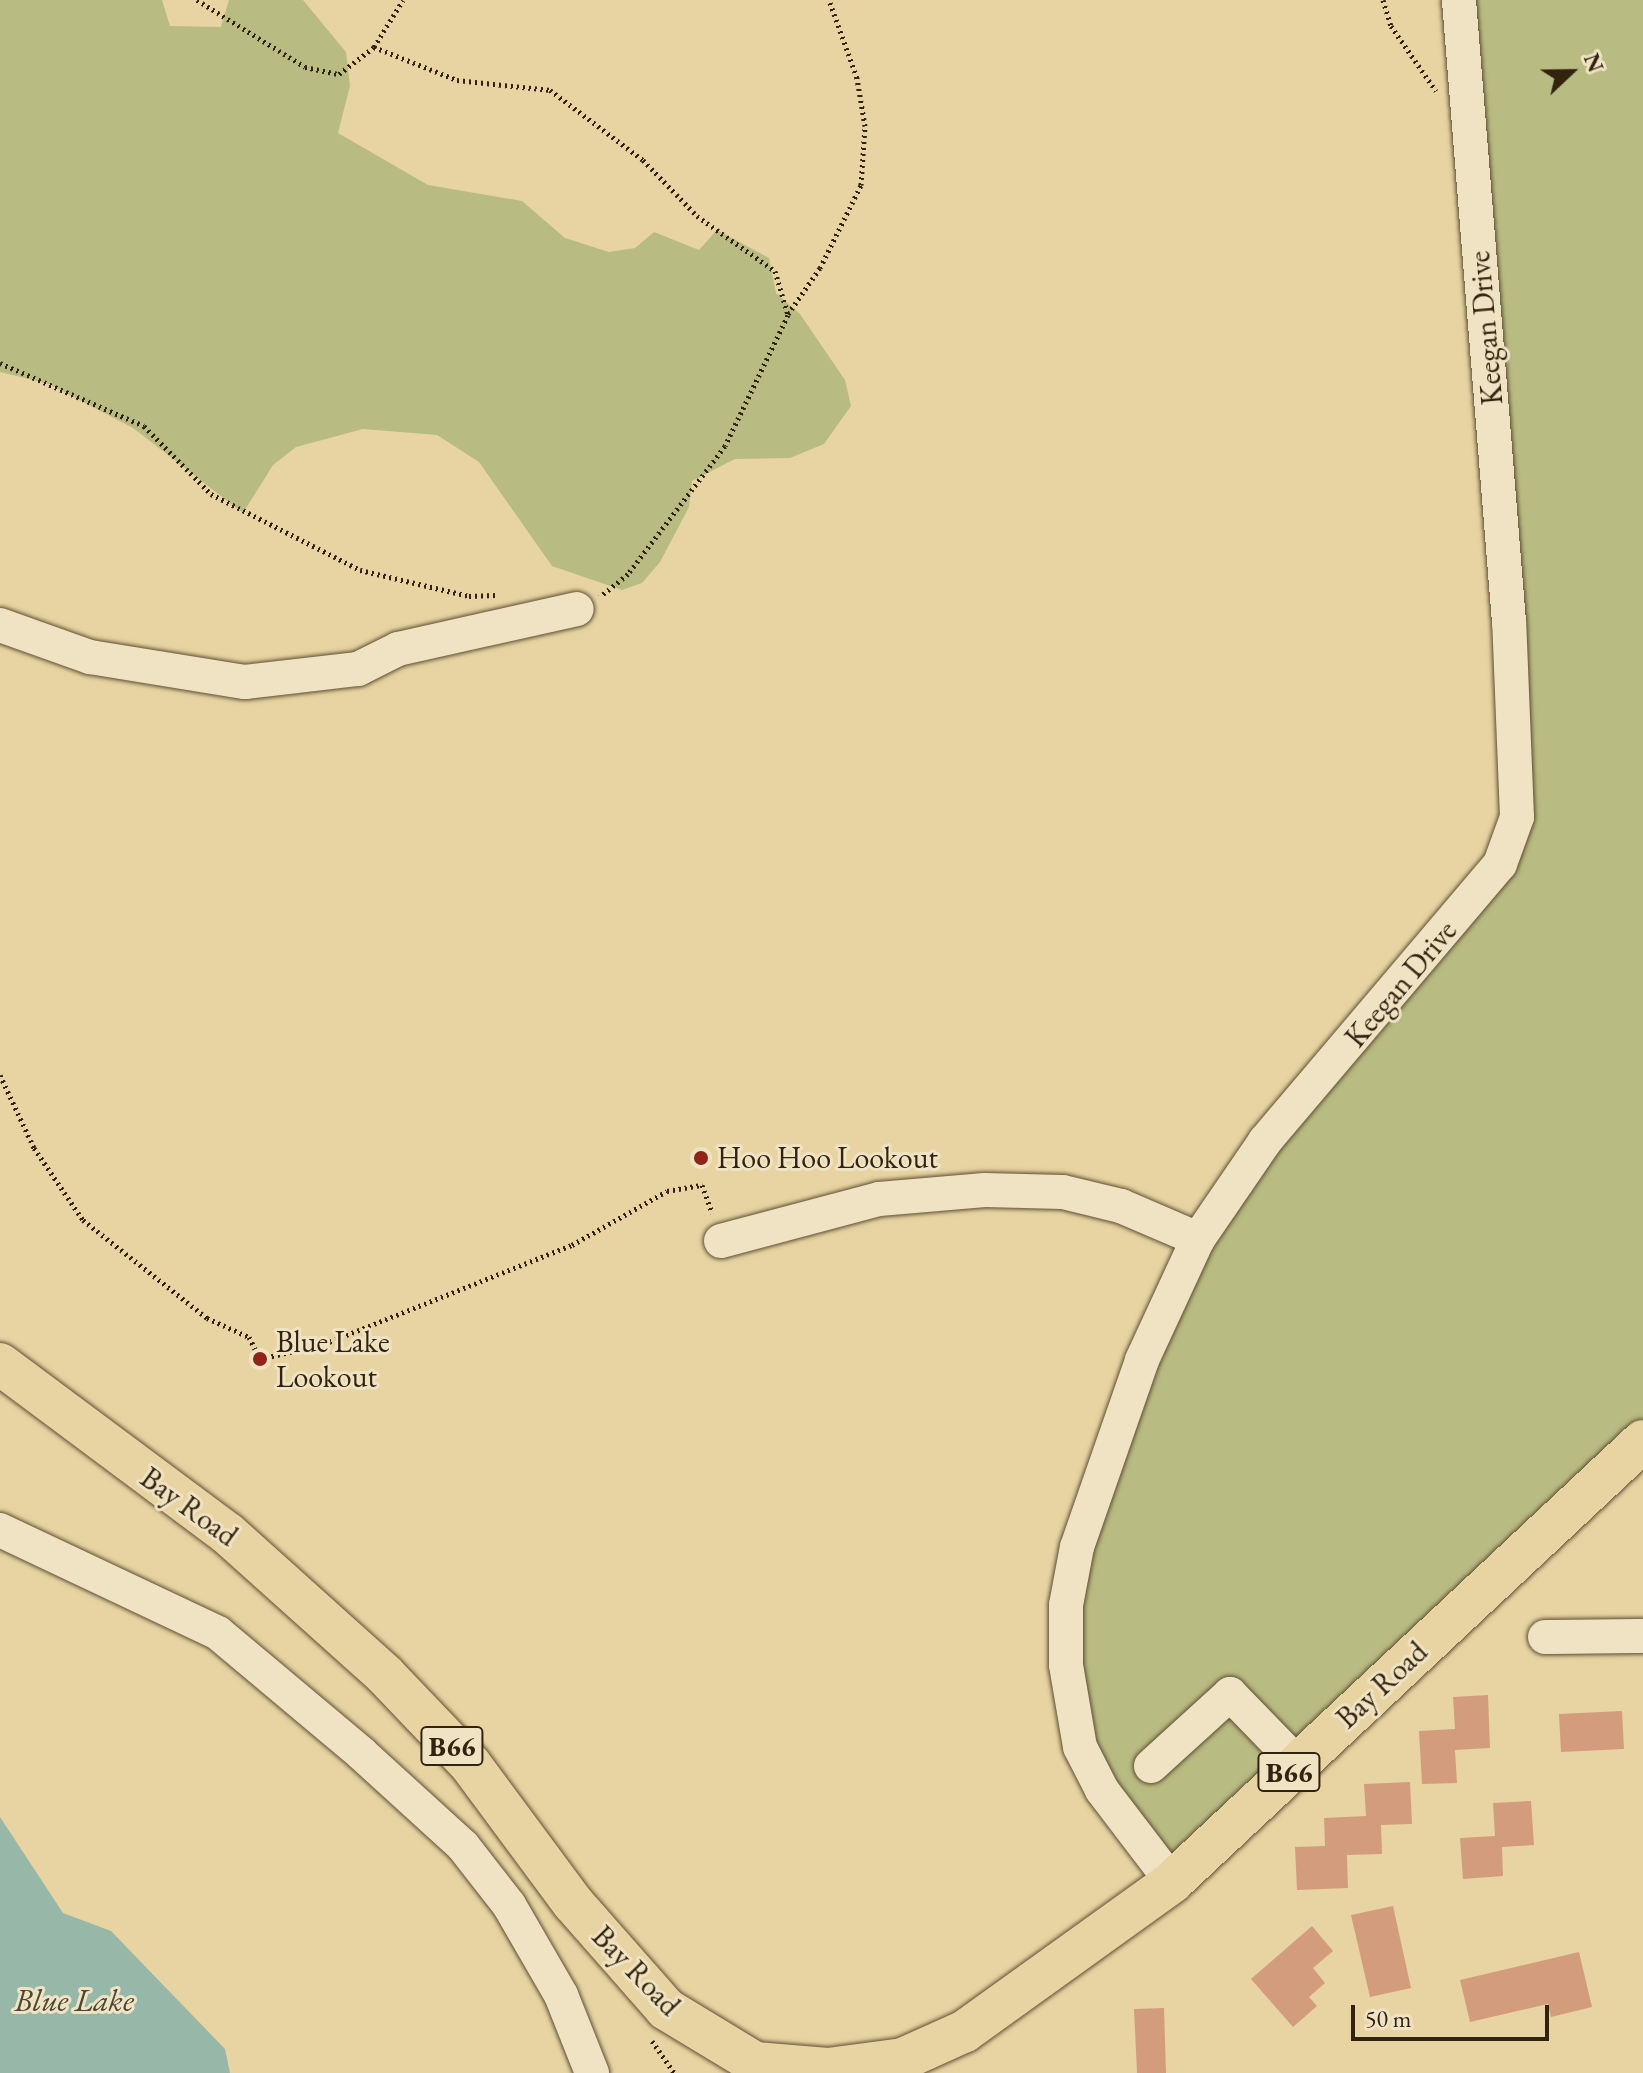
<!DOCTYPE html>
<style>
body{margin:0}
#map{position:relative;width:1643px;height:2073px;overflow:hidden;background:#e7d4a2;font-family:"EB Garamond",serif}
div>[style]{position:absolute}
.green>*{inset:0;background:#b9bc82}
.water>*{inset:0;background:#97b8a8}
.building>*{inset:0;background:#d39d7d}
.path>*{height:5px;margin-top:-2.5px;transform-origin:0;background:repeating-linear-gradient(90deg,#322310 0 2px,transparent 0 6px)}
.roads{filter:drop-shadow(0 0 2px #5f4f34) drop-shadow(0 0 2px #5f4f34)}
.minor>*{height:34px;margin:-17px;padding:0 17px;transform-origin:17px;border-radius:17px;background:#efe3c3}
.major>*{height:42px;margin:-21px;padding:0 21px;transform-origin:21px;border-radius:21px;background:#e7d4a2}
.dots>*{width:22px;height:22px;translate:-50% -50%;box-sizing:border-box;border:4px solid #efe3c3;border-radius:50%}
span{translate:-50% -50%;white-space:nowrap;text-align:center;line-height:1.15;-webkit-text-stroke:6px #efe3c3;paint-order:stroke}
.shield-label span{padding:2px 6px;background:#efe3c3;border:2px solid;border-radius:6px;-webkit-text-stroke-width:0}
.shield-label{font-size:28px;color:#322310;font-weight:700}
.street-label{font-size:30px;color:#322310}
.poi-label{font-size:30px;color:#322310}
.left{translate:0 -50%;text-align:left}
.water-label{font-size:32px;color:#4b4836;font-style:italic}
.north{position:absolute;left:1531px;top:32px;width:80px;height:80px;-webkit-text-stroke:6px #efe3c3;paint-order:stroke;rotate:68deg;font-size:22px;font-weight:700;line-height:32px;text-align:center;color:#322310}
.north::after{content:'';display:block;margin:auto;width:28px;height:36px;background:#322310;clip-path:polygon(50% 0,100% 100%,50% 72%,0 100%)}
.scale{position:absolute;left:1351px;top:2005px;width:198px;height:36px;box-sizing:border-box;border:4px solid #322310;border-top:0;padding-left:10px;font-size:24px;line-height:28px;white-space:nowrap;color:#322310;-webkit-text-stroke:6px #efe3c3;paint-order:stroke}
</style>
<div id="map">
<div class="green">
<div style="clip-path:polygon(0 0,162px 0,170px 26px,221px 27px,229px 0,303px 0,346px 52px,350px 86px,338px 133px,428px 185px,522px 201px,565px 238px,609px 252px,635px 248px,654px 232px,699px 250px,717px 230px,769px 258px,776px 293px,800px 314px,845px 380px,851px 406px,824px 444px,790px 458px,735px 459px,692px 481px,689px 507px,660px 562px,642px 583px,622px 590px,552px 566px,479px 462px,437px 435px,363px 429px,296px 447px,273px 465px,243px 513px,133px 428px,49px 384px,0 372px)"></div>
<div style="clip-path:polygon(1471px 0,1643px 0,1643px 1418px,1170px 1861px,1111px 1787px,1083px 1718px,1078px 1602px,1093px 1553px,1158px 1367px,1213px 1241px,1277px 1150px,1510px 866px)"></div>
</div>
<div class="water">
<div style="clip-path:polygon(0 1817px,63px 1913px,111px 1931px,225px 2049px,230px 2073px,0 2073px)"></div>
</div>
<div class="building">
<div style="clip-path:polygon(1488px 1695px,1490px 1748px,1455px 1750px,1457px 1783px,1422px 1784px,1419px 1731px,1455px 1729px,1453px 1697px)"></div>
<div style="clip-path:polygon(1622px 1711px,1624px 1749px,1561px 1752px,1559px 1714px)"></div>
<div style="clip-path:polygon(1410px 1782px,1412px 1824px,1381px 1825px,1382px 1854px,1347px 1855px,1348px 1888px,1297px 1890px,1295px 1847px,1325px 1846px,1324px 1818px,1366px 1816px,1364px 1784px)"></div>
<div style="clip-path:polygon(1531px 1801px,1534px 1845px,1502px 1847px,1503px 1876px,1463px 1879px,1460px 1838px,1495px 1836px,1493px 1803px)"></div>
<div style="clip-path:polygon(1393px 1906px,1411px 1988px,1370px 1997px,1351px 1915px)"></div>
<div style="clip-path:polygon(1312px 1926px,1333px 1951px,1313px 1968px,1325px 1983px,1309px 1997px,1317px 2006px,1293px 2027px,1251px 1979px)"></div>
<div style="clip-path:polygon(1579px 1952px,1592px 2007px,1551px 2017px,1548px 2004px,1470px 2022px,1460px 1980px)"></div>
<div style="clip-path:polygon(1164px 2008px,1166px 2073px,1137px 2073px,1134px 2009px)"></div>
</div>
<div class="path">
<div style="left:197px;top:0;width:127px;rotate:31.8deg"></div>
<div style="left:305px;top:67px;width:35px;rotate:12deg"></div>
<div style="left:339px;top:74px;width:44px;rotate:-37.6deg"></div>
<div style="left:374px;top:47px;width:89px;rotate:21.7deg"></div>
<div style="left:457px;top:80px;width:94px;rotate:6.1deg"></div>
<div style="left:550px;top:90px;width:116px;rotate:37deg"></div>
<div style="left:643px;top:160px;width:78px;rotate:46deg"></div>
<div style="left:697px;top:216px;width:95px;rotate:35.2deg"></div>
<div style="left:775px;top:271px;width:46px;rotate:73.5deg"></div>
<div style="left:788px;top:315px;width:145px;rotate:115.7deg"></div>
<div style="left:725px;top:446px;width:161px;rotate:127.2deg"></div>
<div style="left:628px;top:574px;width:36px;rotate:141deg"></div>
<div style="left:1383px;top:0;width:27px;rotate:73deg"></div>
<div style="left:1391px;top:26px;width:79px;rotate:55.3deg"></div>
<div style="left:374px;top:47px;width:55px;rotate:-58.3deg"></div>
<div style="left:788px;top:314px;width:56px;rotate:-55.2deg"></div>
<div style="left:820px;top:268px;width:93px;rotate:-63.7deg"></div>
<div style="left:861px;top:185px;width:59px;rotate:-86.1deg"></div>
<div style="left:865px;top:126px;width:49px;rotate:-99.5deg"></div>
<div style="left:857px;top:78px;width:83px;rotate:-109.7deg"></div>
<div style="left:0;top:363px;width:157px;rotate:23.6deg"></div>
<div style="left:144px;top:426px;width:95px;rotate:45.4deg"></div>
<div style="left:211px;top:494px;width:167px;rotate:27deg"></div>
<div style="left:360px;top:570px;width:112px;rotate:13.4deg"></div>
<div style="left:469px;top:596px;width:26px;rotate:-2deg"></div>
<div style="left:0;top:1075px;width:81px;rotate:65deg"></div>
<div style="left:34px;top:1148px;width:87px;rotate:55.8deg"></div>
<div style="left:83px;top:1220px;width:158px;rotate:38.3deg"></div>
<div style="left:207px;top:1318px;width:46px;rotate:24.3deg"></div>
<div style="left:249px;top:1337px;width:25px;rotate:63deg"></div>
<div style="left:260px;top:1359px;width:66px;rotate:-13.2deg"></div>
<div style="left:324px;top:1344px;width:267px;rotate:-21.8deg"></div>
<div style="left:572px;top:1245px;width:109px;rotate:-29.6deg"></div>
<div style="left:667px;top:1191px;width:36px;rotate:-10deg"></div>
<div style="left:702px;top:1185px;width:30px;rotate:70deg"></div>
<div style="left:652px;top:2041px;width:39px;rotate:55deg"></div>
</div>
<div class="roads">
<div class="minor">
<div style="left:0;top:625px;width:96px;rotate:19.6deg"></div>
<div style="left:90px;top:657px;width:157px;rotate:9.2deg"></div>
<div style="left:245px;top:682px;width:114px;rotate:-6.6deg"></div>
<div style="left:358px;top:669px;width:45px;rotate:-26.6deg"></div>
<div style="left:398px;top:649px;width:183px;rotate:-12.6deg"></div>
<div style="left:721px;top:1241px;width:163px;rotate:-14.9deg"></div>
<div style="left:879px;top:1199px;width:106px;rotate:-4.9deg"></div>
<div style="left:985px;top:1190px;width:78px;rotate:1.5deg"></div>
<div style="left:1063px;top:1192px;width:60px;rotate:13.6deg"></div>
<div style="left:1121px;top:1206px;width:84px;rotate:23.2deg"></div>
<div style="left:0;top:1530px;width:241px;rotate:25.3deg"></div>
<div style="left:218px;top:1633px;width:188px;rotate:40deg"></div>
<div style="left:362px;top:1754px;width:137px;rotate:42.3deg"></div>
<div style="left:463px;top:1846px;width:75px;rotate:52.1deg"></div>
<div style="left:509px;top:1905px;width:104px;rotate:60deg"></div>
<div style="left:561px;top:1995px;width:84px;rotate:68.3deg"></div>
<div style="left:1545px;top:1637px;width:98px;rotate:-0.6deg"></div>
<div style="left:1151px;top:1766px;width:107px;rotate:-42.3deg"></div>
<div style="left:1230px;top:1694px;width:98px;rotate:45.8deg"></div>
<div style="left:1172px;top:1882px;width:116px;rotate:-127.3deg"></div>
<div style="left:1102px;top:1790px;width:48px;rotate:-117.1deg"></div>
<div style="left:1080px;top:1747px;width:83px;rotate:-99.7deg"></div>
<div style="left:1066px;top:1665px;width:60px;rotate:-90deg"></div>
<div style="left:1066px;top:1605px;width:59px;rotate:-79.3deg"></div>
<div style="left:1077px;top:1547px;width:198px;rotate:-70.8deg"></div>
<div style="left:1142px;top:1360px;width:133px;rotate:-65.2deg"></div>
<div style="left:1198px;top:1239px;width:119px;rotate:-55.6deg"></div>
<div style="left:1265px;top:1141px;width:363px;rotate:-49.7deg"></div>
<div style="left:1500px;top:864px;width:50px;rotate:-70.1deg"></div>
<div style="left:1517px;top:817px;width:195px;rotate:-92.3deg"></div>
<div style="left:1509px;top:622px;width:624px;rotate:-94.6deg"></div>
</div>
<div class="major">
<div style="left:0;top:1364px;width:283px;rotate:36.7deg"></div>
<div style="left:227px;top:1533px;width:212px;rotate:41.9deg"></div>
<div style="left:385px;top:1675px;width:123px;rotate:46.3deg"></div>
<div style="left:470px;top:1764px;width:173px;rotate:53.5deg"></div>
<div style="left:573px;top:1903px;width:141px;rotate:48.7deg"></div>
<div style="left:666px;top:2009px;width:104px;rotate:31.2deg"></div>
<div style="left:755px;top:2063px;width:73px;rotate:4.7deg"></div>
<div style="left:828px;top:2069px;width:76px;rotate:-7.6deg"></div>
<div style="left:903px;top:2059px;width:68px;rotate:-24.3deg"></div>
<div style="left:965px;top:2031px;width:255px;rotate:-35.7deg"></div>
<div style="left:1172px;top:1882px;width:645px;rotate:-43.12deg"></div>
</div>
</div>
<div class="dots">
<div style="left:701px;top:1158px;background:#8f2418"></div>
<div style="left:260px;top:1359px;background:#8f2418"></div>
</div>
<div class="shield-label">
<span style="left:452px;top:1746px">B66</span>
<span style="left:1289px;top:1772px">B66</span>
</div>
<div class="street-label">
<span style="left:1486px;top:328px;rotate:-95deg">Keegan Drive</span>
<span style="left:1401px;top:984px;rotate:-50deg">Keegan Drive</span>
<span style="left:189px;top:1507px;rotate:36deg">Bay Road</span>
<span style="left:1382px;top:1685px;rotate:-43deg">Bay Road</span>
<span style="left:636px;top:1971px;rotate:46deg">Bay Road</span>
</div>
<div class="poi-label">
<span class="left" style="left:717px;top:1158px">Hoo Hoo Lookout</span>
<span class="left" style="left:276px;top:1359px">Blue Lake<br>Lookout</span>
</div>
<div class="water-label">
<span style="left:74px;top:2000px">Blue Lake</span>
</div>
<div class="north">N</div>
<div class="scale">50 m</div>
</div>
